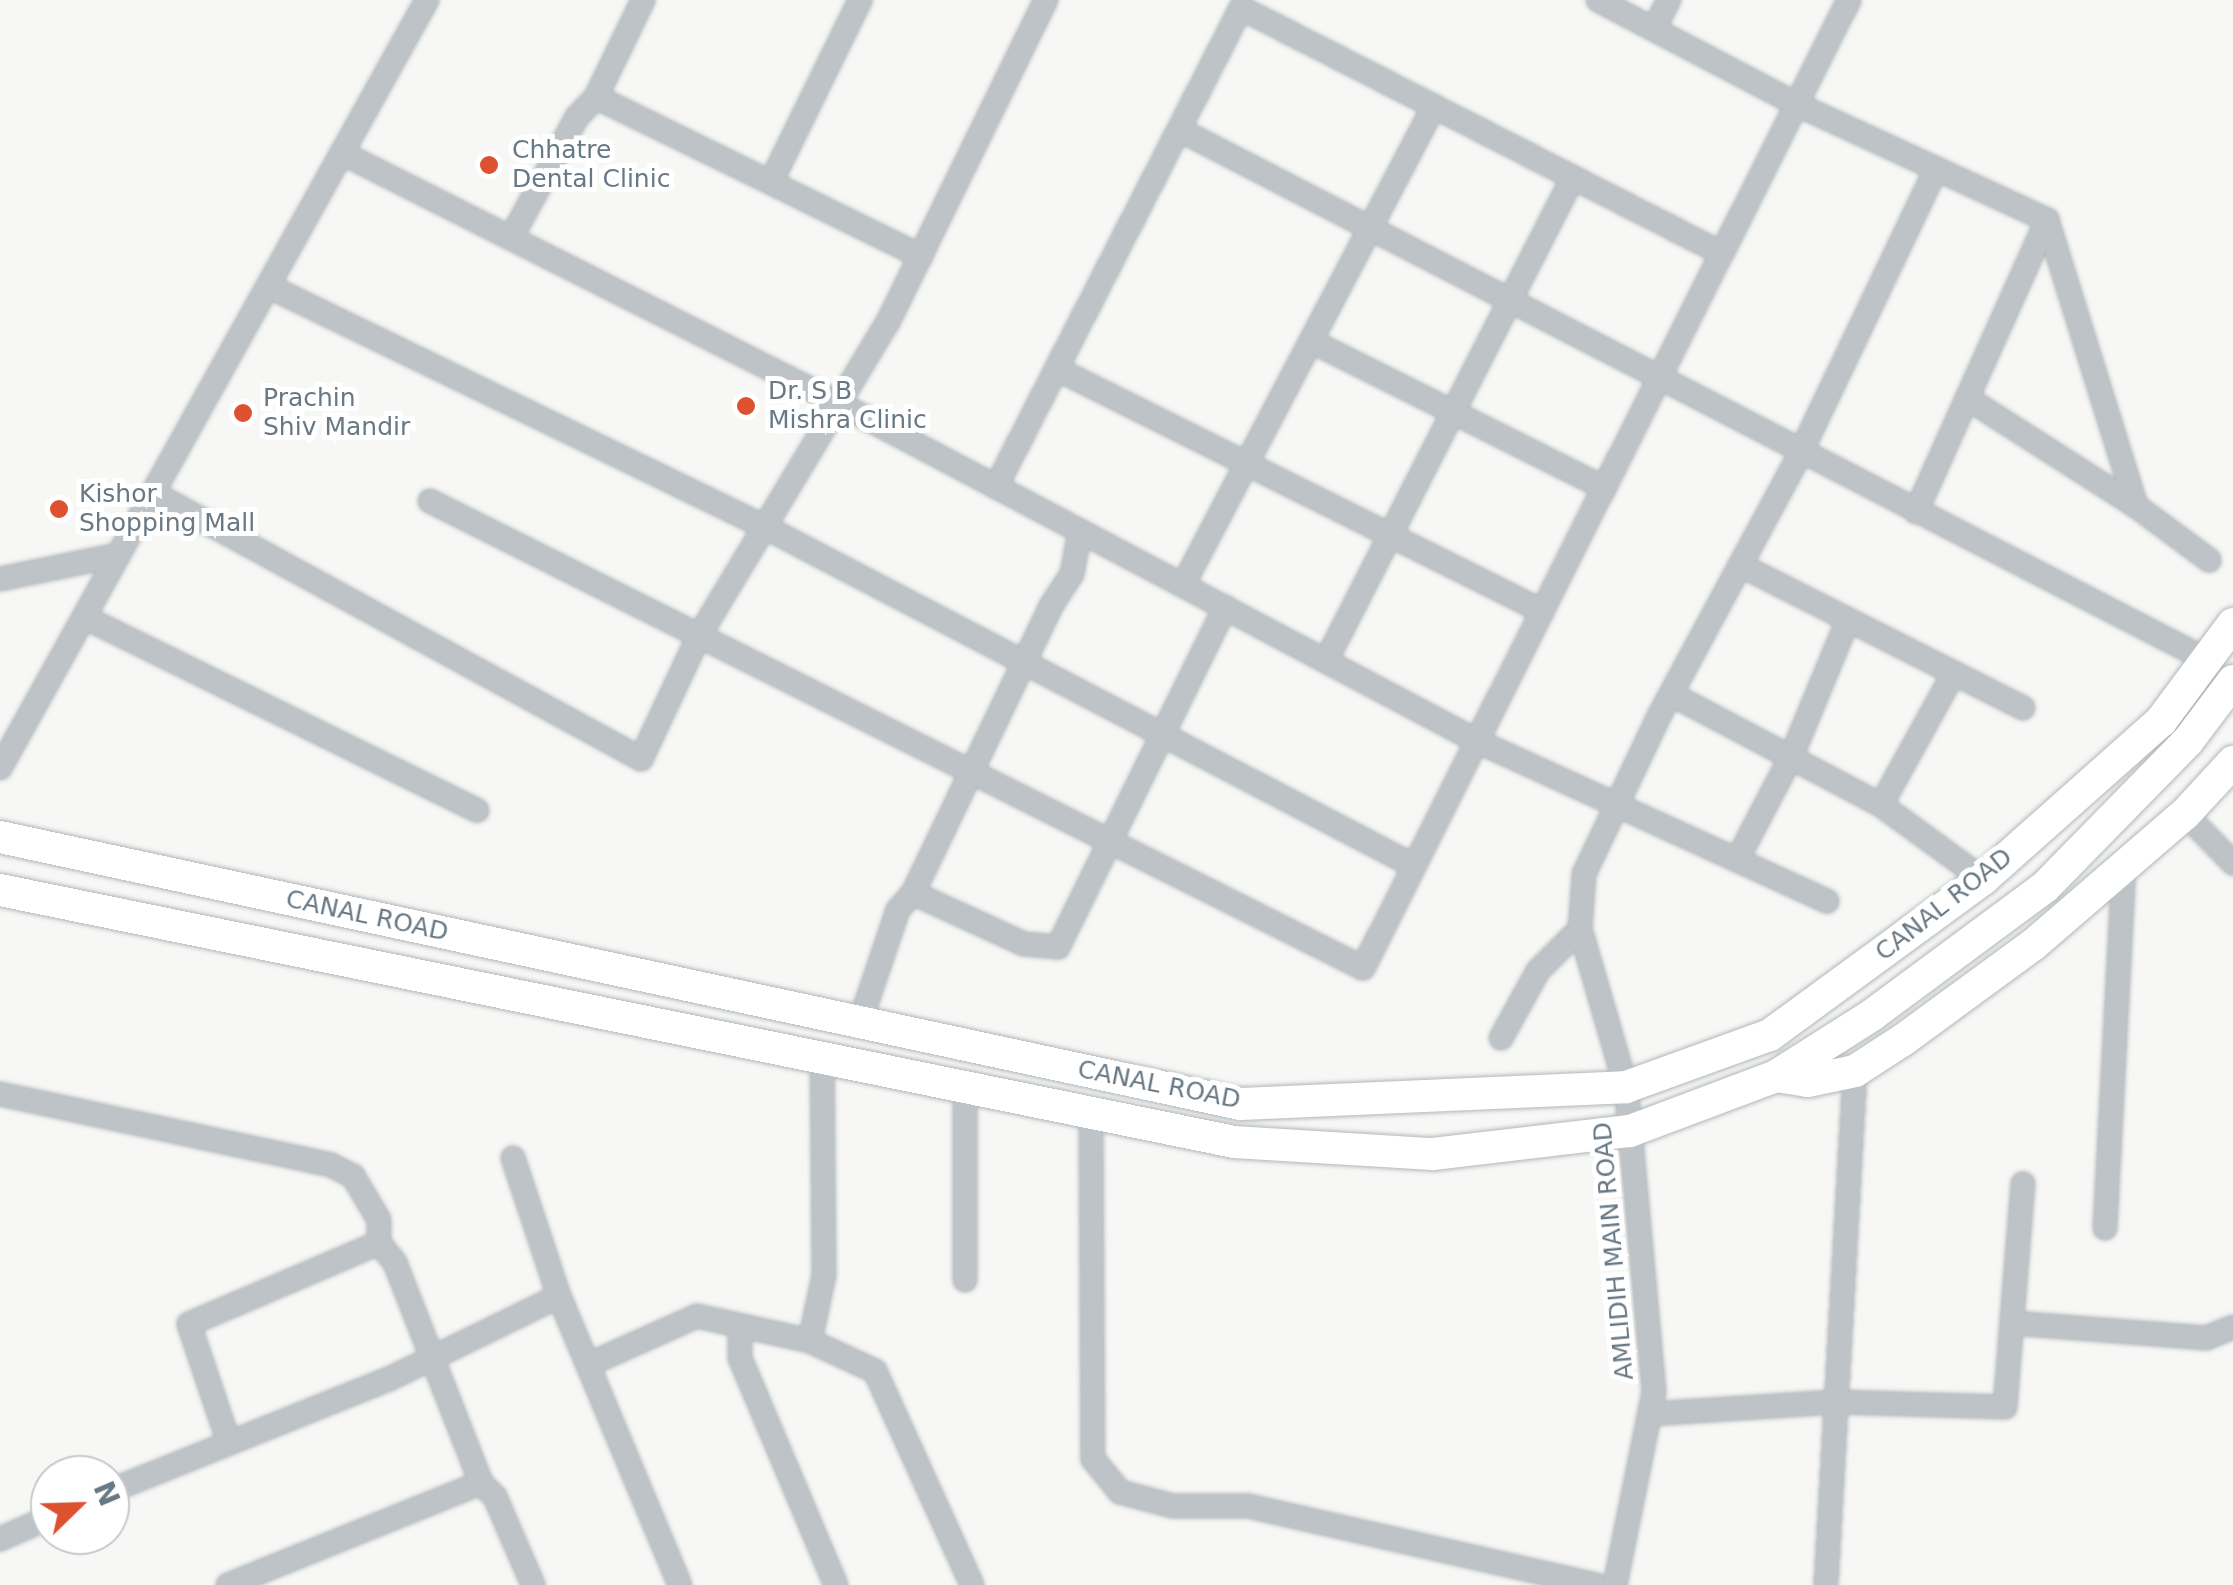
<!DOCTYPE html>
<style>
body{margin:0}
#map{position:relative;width:2233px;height:1585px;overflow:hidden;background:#f7f7f5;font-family:"DejaVu Sans",sans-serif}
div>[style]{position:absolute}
.roads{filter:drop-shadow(0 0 2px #b1b7bb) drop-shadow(0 0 2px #b1b7bb)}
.street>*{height:22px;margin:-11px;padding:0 11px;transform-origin:11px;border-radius:11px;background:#bec3c7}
.secondary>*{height:32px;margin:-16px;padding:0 16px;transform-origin:16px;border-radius:16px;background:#fff}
.dots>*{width:28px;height:28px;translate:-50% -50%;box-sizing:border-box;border:5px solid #fff;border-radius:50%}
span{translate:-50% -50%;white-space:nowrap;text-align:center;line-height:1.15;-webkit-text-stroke:10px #fff;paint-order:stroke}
.poi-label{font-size:25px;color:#687985}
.left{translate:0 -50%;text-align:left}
.street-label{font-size:25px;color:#687985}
.north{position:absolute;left:30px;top:1455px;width:100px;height:100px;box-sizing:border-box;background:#fff;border:2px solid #c3c9ce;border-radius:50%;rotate:67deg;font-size:28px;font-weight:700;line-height:40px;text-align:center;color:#687985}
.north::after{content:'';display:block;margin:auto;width:35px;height:45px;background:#dd5030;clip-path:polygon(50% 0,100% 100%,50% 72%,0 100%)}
</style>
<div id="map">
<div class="roads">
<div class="street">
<div style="left:1598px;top:0;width:224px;rotate:27.7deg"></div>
<div style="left:1796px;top:104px;width:277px;rotate:24.8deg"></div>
<div style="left:2047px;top:220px;width:300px;rotate:72.7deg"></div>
<div style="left:2136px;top:506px;width:91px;rotate:36.5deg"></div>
<div style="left:1654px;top:29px;width:33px;rotate:-63deg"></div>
<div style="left:596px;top:97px;width:362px;rotate:26.1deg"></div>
<div style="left:1180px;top:130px;width:1156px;rotate:27.3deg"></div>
<div style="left:342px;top:153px;width:553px;rotate:26.75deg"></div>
<div style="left:836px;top:402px;width:725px;rotate:27.87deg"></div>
<div style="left:1477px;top:741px;width:385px;rotate:24.6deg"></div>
<div style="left:771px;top:182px;width:203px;rotate:-63.9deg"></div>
<div style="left:511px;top:238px;width:138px;rotate:-61.4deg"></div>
<div style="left:577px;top:117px;width:28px;rotate:-46deg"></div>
<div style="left:596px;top:97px;width:108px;rotate:-64.1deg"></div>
<div style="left:268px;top:286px;width:550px;rotate:25.87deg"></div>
<div style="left:763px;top:526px;width:734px;rotate:27.58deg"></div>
<div style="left:1313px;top:342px;width:326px;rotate:26.6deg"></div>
<div style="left:1061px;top:371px;width:538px;rotate:26.52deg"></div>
<div style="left:1967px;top:398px;width:201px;rotate:32.6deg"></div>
<div style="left:996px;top:487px;width:538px;rotate:-62.91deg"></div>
<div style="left:1241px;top:8px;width:539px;rotate:27.04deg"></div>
<div style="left:153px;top:493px;width:556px;rotate:28.59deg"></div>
<div style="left:641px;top:759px;width:136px;rotate:-64.8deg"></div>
<div style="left:699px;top:636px;width:366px;rotate:-59deg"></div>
<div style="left:888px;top:322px;width:359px;rotate:-63.9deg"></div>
<div style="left:430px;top:501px;width:1043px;rotate:26.59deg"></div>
<div style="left:1363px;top:968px;width:1083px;rotate:-63.34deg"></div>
<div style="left:1916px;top:512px;width:320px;rotate:-65.8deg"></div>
<div style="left:1740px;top:565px;width:317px;rotate:26.8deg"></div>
<div style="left:0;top:579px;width:120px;rotate:-11.5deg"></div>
<div style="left:1183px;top:585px;width:539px;rotate:-62.34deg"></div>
<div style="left:84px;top:617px;width:438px;rotate:26.2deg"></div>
<div style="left:1326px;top:661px;width:541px;rotate:-62.96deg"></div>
<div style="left:1671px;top:694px;width:238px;rotate:27.9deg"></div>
<div style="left:1881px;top:805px;width:126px;rotate:36deg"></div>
<div style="left:0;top:768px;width:879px;rotate:-60.93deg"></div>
<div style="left:1881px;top:805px;width:151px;rotate:-61.1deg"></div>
<div style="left:2185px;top:814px;width:69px;rotate:45.6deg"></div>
<div style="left:1737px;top:860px;width:119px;rotate:-62.4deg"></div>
<div style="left:1792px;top:755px;width:146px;rotate:-67.5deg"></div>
<div style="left:913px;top:893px;width:122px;rotate:24.7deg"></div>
<div style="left:1024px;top:944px;width:34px;rotate:5deg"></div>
<div style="left:1058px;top:947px;width:379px;rotate:-63.8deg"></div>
<div style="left:860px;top:1022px;width:118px;rotate:-71.3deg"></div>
<div style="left:898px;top:910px;width:23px;rotate:-49deg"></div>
<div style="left:913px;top:893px;width:318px;rotate:-64.3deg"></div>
<div style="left:1051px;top:606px;width:38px;rotate:-57deg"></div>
<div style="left:1072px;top:574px;width:44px;rotate:-79.5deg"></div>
<div style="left:1501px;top:1038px;width:77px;rotate:-61.1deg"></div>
<div style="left:1538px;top:971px;width:59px;rotate:-45deg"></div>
<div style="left:0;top:1094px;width:339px;rotate:12.1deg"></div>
<div style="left:331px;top:1165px;width:25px;rotate:27deg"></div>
<div style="left:353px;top:1176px;width:51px;rotate:59.4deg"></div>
<div style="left:379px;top:1220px;width:23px;rotate:90deg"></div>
<div style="left:379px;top:1243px;width:26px;rotate:51deg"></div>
<div style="left:395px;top:1263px;width:236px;rotate:68.6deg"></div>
<div style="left:481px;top:1483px;width:20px;rotate:45deg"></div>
<div style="left:495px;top:1497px;width:96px;rotate:66.6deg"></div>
<div style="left:1091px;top:1113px;width:346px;rotate:89.7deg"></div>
<div style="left:1093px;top:1459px;width:43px;rotate:50.7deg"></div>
<div style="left:1120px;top:1492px;width:55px;rotate:14.8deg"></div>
<div style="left:1173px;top:1506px;width:75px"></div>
<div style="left:1248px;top:1506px;width:357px;rotate:12.8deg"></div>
<div style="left:513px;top:1158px;width:145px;rotate:71.6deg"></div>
<div style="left:559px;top:1296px;width:313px;rotate:67.3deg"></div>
<div style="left:2105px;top:1228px;width:363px;rotate:-87deg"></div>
<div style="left:965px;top:1280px;width:193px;rotate:-90deg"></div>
<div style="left:2012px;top:1323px;width:195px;rotate:4.4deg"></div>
<div style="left:2206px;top:1338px;width:29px;rotate:-22deg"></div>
<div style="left:740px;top:1328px;width:30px;rotate:90deg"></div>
<div style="left:740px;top:1358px;width:246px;rotate:67.1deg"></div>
<div style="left:810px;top:1341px;width:67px;rotate:-78deg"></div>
<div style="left:824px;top:1275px;width:217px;rotate:-90.5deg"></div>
<div style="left:592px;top:1363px;width:115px;rotate:-24.1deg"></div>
<div style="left:697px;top:1316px;width:116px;rotate:12.5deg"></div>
<div style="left:810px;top:1341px;width:72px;rotate:24.8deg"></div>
<div style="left:875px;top:1371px;width:235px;rotate:65.6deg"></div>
<div style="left:1650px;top:1414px;width:186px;rotate:-3.7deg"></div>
<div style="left:1836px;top:1402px;width:169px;rotate:1.7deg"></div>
<div style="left:2005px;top:1407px;width:224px;rotate:-85.4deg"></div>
<div style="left:228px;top:1440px;width:122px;rotate:-108.6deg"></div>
<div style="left:189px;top:1324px;width:207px;rotate:-23.1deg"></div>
<div style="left:110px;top:1491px;width:301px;rotate:-21.9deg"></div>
<div style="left:389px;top:1379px;width:189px;rotate:-26deg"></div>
<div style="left:0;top:1539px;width:55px;rotate:-23.7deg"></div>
<div style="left:228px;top:1585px;width:273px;rotate:-22deg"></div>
<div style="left:1615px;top:1585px;width:197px;rotate:-78.6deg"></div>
<div style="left:1654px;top:1392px;width:306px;rotate:-95.2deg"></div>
<div style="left:1626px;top:1087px;width:165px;rotate:-106.2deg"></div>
<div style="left:1580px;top:929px;width:55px;rotate:-85.8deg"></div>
<div style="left:1584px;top:874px;width:175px;rotate:-64.6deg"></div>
<div style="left:1659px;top:716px;width:300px;rotate:-61.7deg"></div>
<div style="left:1801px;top:452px;width:314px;rotate:-64.5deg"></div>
<div style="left:1826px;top:1585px;width:515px;rotate:-86.77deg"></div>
</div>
<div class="secondary">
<div style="left:0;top:837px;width:1268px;rotate:12.15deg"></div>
<div style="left:1240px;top:1104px;width:386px;rotate:-2.5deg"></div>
<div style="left:1626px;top:1087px;width:153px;rotate:-19.9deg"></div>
<div style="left:1770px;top:1035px;width:264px;rotate:-36.2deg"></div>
<div style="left:1983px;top:879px;width:238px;rotate:-41.6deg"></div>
<div style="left:2161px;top:721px;width:121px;rotate:-53.4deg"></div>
<div style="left:0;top:890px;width:1259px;rotate:11.54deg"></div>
<div style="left:1234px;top:1142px;width:199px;rotate:3.5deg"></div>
<div style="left:1433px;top:1154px;width:198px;rotate:-6.7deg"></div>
<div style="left:1630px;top:1131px;width:156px;rotate:-20.6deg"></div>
<div style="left:1776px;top:1076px;width:114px;rotate:-32.4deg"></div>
<div style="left:1872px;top:1015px;width:215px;rotate:-36.5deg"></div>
<div style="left:2045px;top:887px;width:204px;rotate:-45.6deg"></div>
<div style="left:2188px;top:741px;width:75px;rotate:-53.1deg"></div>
<div style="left:1776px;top:1076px;width:32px;rotate:9deg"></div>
<div style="left:1808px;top:1081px;width:48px;rotate:-12deg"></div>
<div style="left:1855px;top:1071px;width:57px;rotate:-32.9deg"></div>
<div style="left:1903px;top:1040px;width:161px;rotate:-36.2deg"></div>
<div style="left:2033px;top:945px;width:201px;rotate:-40.8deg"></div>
<div style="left:2185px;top:814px;width:71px;rotate:-47.3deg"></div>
</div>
</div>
<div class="dots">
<div style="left:489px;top:165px;background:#dd5030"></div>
<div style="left:746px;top:406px;background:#dd5030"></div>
<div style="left:243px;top:413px;background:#dd5030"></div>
<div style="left:59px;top:509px;background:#dd5030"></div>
</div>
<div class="poi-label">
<span class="left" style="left:512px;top:165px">Chhatre<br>Dental Clinic</span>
<span class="left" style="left:768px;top:406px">Dr. S B<br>Mishra Clinic</span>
<span class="left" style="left:263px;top:413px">Prachin<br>Shiv Mandir</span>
<span class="left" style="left:79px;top:509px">Kishor<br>Shopping Mall</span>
</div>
<div class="street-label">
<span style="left:1944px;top:905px;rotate:-38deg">CANAL ROAD</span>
<span style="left:367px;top:916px;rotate:12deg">CANAL ROAD</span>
<span style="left:1159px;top:1085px;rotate:11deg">CANAL ROAD</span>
<span style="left:1614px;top:1251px;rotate:-95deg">AMLIDIH MAIN ROAD</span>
</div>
<div class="north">N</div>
</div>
